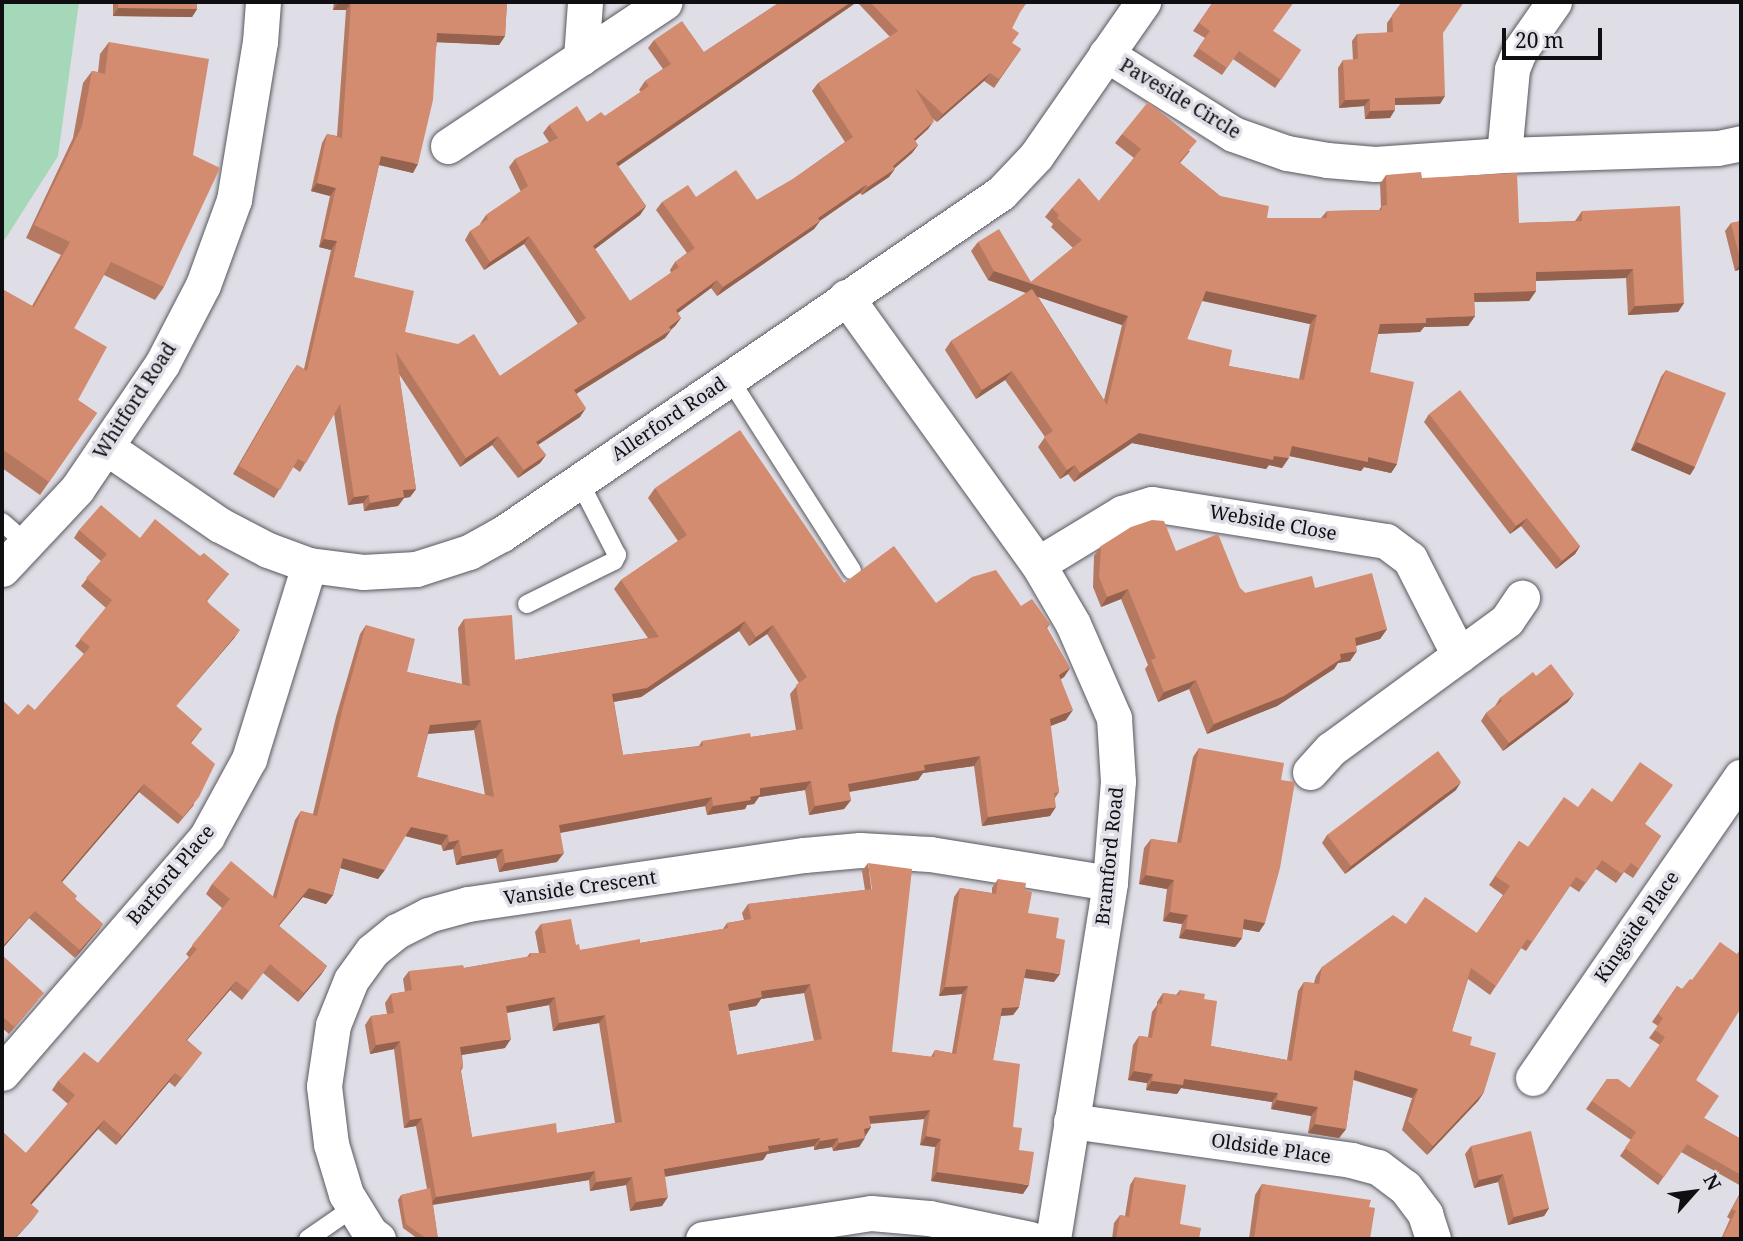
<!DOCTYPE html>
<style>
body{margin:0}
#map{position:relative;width:1743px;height:1241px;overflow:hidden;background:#dfdde5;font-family:"Noto Serif",serif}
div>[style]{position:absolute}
.green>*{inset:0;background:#a5d8b9}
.roads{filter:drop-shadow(0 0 2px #5a585f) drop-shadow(0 0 2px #5a585f)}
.service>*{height:18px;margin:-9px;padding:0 9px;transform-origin:9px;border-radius:9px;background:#fff}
.minor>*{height:35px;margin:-17.5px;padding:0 17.5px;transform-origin:17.5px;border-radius:17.5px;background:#fff}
.wall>*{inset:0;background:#b57860}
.shaded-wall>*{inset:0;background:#94624e}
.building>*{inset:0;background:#d38c70}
span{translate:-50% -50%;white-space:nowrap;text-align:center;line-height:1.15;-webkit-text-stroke:7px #dfdde5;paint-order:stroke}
.street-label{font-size:19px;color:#0f0e11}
.frame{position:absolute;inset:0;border:4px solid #0f0e11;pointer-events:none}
.north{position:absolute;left:1659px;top:1157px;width:70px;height:70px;-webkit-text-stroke:5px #dfdde5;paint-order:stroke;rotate:62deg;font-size:19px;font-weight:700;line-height:28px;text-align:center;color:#0f0e11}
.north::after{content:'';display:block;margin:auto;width:24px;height:32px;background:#0f0e11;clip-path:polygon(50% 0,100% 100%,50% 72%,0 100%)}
.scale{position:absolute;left:1502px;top:28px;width:100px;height:32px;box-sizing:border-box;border:4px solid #0f0e11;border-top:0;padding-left:9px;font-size:21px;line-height:24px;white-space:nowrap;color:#0f0e11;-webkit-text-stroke:5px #dfdde5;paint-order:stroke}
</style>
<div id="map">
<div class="green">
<div style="clip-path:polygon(2px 2px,79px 2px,58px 156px,2px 244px)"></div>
</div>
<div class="roads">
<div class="service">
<div style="left:729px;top:378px;width:228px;rotate:57.4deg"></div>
<div style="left:2px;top:522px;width:30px;rotate:41deg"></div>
<div style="left:527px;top:604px;width:97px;rotate:-26.3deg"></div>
<div style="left:614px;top:561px;width:7px;rotate:-63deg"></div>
<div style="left:617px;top:555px;width:83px;rotate:-117.2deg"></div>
<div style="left:308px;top:1239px;width:56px;rotate:-34.8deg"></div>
</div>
<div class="minor">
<div style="left:1106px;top:54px;width:150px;rotate:32.2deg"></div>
<div style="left:1233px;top:134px;width:57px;rotate:19.4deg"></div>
<div style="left:1287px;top:153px;width:41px;rotate:9.9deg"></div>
<div style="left:1327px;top:160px;width:48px;rotate:4.8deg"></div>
<div style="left:1375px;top:164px;width:129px;rotate:-4deg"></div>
<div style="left:1504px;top:155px;width:214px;rotate:-1.9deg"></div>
<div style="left:1718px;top:148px;width:24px;rotate:-12deg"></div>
<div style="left:581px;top:58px;width:56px;rotate:-85.9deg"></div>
<div style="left:448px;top:146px;width:260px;rotate:-33.6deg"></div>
<div style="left:1504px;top:155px;width:86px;rotate:-84.7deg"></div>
<div style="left:1512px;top:69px;width:18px;rotate:-68deg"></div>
<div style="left:1519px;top:52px;width:61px;rotate:-55deg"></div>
<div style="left:846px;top:297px;width:329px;rotate:54.3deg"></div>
<div style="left:1038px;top:564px;width:69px;rotate:59.7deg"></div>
<div style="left:1073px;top:624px;width:103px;rotate:66.4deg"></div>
<div style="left:1114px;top:718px;width:63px;rotate:86.4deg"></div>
<div style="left:1118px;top:781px;width:102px;rotate:94.5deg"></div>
<div style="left:1110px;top:883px;width:361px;rotate:99.1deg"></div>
<div style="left:106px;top:447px;width:138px;rotate:34.4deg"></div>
<div style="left:220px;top:525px;width:54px;rotate:27.5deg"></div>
<div style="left:268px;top:550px;width:44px;rotate:20.1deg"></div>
<div style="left:309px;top:565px;width:54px;rotate:7.4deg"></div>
<div style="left:363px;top:572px;width:53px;rotate:-3.2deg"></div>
<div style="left:416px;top:569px;width:56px;rotate:-17.8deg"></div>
<div style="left:469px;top:552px;width:38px;rotate:-29deg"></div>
<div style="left:502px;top:534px;width:604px;rotate:-34.35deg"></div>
<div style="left:1001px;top:193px;width:51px;rotate:-46.6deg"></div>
<div style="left:1036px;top:156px;width:188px;rotate:-55.2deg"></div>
<div style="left:1038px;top:564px;width:98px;rotate:-31.3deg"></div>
<div style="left:1122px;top:513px;width:31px;rotate:-17deg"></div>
<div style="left:1152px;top:504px;width:237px;rotate:9deg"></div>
<div style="left:1386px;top:541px;width:30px;rotate:37deg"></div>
<div style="left:1410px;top:559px;width:108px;rotate:63deg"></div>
<div style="left:2px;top:569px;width:110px;rotate:-46.8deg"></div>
<div style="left:77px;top:489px;width:151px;rotate:-55.8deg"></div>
<div style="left:162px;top:364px;width:89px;rotate:-62.6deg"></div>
<div style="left:203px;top:285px;width:90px;rotate:-70deg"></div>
<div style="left:234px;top:200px;width:160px;rotate:-80.7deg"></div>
<div style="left:260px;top:42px;width:40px;rotate:-85.7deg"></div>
<div style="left:1310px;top:772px;width:31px;rotate:-48deg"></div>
<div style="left:1331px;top:749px;width:218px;rotate:-36.2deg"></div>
<div style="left:1507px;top:620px;width:27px;rotate:-56deg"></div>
<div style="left:2px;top:1073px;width:313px;rotate:-49.1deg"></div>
<div style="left:207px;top:836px;width:88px;rotate:-61.4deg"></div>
<div style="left:249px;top:759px;width:203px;rotate:-72.8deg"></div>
<div style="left:1533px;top:1078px;width:366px;rotate:-55.4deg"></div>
<div style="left:1071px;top:1121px;width:283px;rotate:7.9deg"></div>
<div style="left:1351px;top:1160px;width:28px;rotate:15deg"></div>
<div style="left:1378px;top:1167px;width:34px;rotate:37deg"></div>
<div style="left:1405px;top:1187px;width:34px;rotate:53deg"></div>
<div style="left:1425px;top:1214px;width:26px;rotate:72deg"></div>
<div style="left:378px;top:1239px;width:10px;rotate:-143deg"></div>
<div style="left:370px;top:1233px;width:46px;rotate:-121.6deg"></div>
<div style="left:346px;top:1194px;width:52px;rotate:-106.7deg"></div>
<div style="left:331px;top:1144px;width:58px;rotate:-96.9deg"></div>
<div style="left:324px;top:1086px;width:62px;rotate:-81.6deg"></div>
<div style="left:333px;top:1025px;width:48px;rotate:-68.2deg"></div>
<div style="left:351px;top:980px;width:36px;rotate:-54deg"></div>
<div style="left:372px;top:951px;width:32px;rotate:-39deg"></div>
<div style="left:397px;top:931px;width:35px;rotate:-27deg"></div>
<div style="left:428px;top:915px;width:41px;rotate:-15.4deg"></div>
<div style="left:468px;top:904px;width:340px;rotate:-8.3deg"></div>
<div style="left:804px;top:855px;width:56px;rotate:-5.1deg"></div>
<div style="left:860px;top:850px;width:70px;rotate:3.3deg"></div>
<div style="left:930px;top:854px;width:182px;rotate:9.2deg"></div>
<div style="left:703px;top:1239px;width:170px;rotate:-8.8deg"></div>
<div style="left:871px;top:1213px;width:58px;rotate:4.9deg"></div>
<div style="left:929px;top:1218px;width:103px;rotate:11.7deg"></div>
</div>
</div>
<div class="wall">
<div style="clip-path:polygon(113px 2px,197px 2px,197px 9px,192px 17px,113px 16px)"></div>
<div style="clip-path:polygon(evenodd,334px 2px,507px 2px,505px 36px,499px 45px,437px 42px,413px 173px,379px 165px,354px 277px,405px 332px,500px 376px,578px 324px,524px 244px,484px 270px,465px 240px,470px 231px,481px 225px,480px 224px,486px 215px,521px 192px,509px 167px,515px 159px,549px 142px,543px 133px,549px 125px,587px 122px,605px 116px,641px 92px,639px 90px,645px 81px,663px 69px,648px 48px,654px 40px,704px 52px,780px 2px,1027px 2px,1020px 12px,1012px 28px,1012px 43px,1021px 49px,994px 88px,984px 81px,937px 122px,933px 119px,928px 129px,915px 141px,918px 145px,912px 153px,895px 168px,889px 177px,862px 195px,860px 193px,820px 221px,814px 229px,717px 296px,711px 288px,677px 313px,681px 318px,675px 326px,671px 330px,665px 338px,576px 394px,580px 417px,538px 445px,546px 455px,540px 463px,518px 478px,492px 445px,460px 467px,399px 374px,416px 489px,410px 497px,404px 498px,398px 506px,364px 511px,363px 503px,348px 505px,334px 414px,300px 472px,293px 467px,274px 498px,233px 474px,291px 374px,297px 365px,304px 369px,331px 250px,319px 247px,330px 196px,311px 191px,322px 143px,327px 134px,337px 136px,346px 10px,333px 10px,334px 2px,857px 2px,890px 37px,818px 83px,812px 91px,845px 142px,793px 179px,757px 200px,696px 197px,662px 202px,656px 210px,687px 253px,675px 262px,670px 270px,671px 273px,630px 301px,595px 249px,640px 215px,646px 206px,618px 166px,857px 2px)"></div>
<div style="clip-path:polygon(1213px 2px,1273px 31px,1301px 50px,1275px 88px,1233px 59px,1222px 75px,1193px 56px,1205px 38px,1193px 31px)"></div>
<div style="clip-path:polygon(1402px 2px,1443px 33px,1440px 104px,1395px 105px,1390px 118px,1365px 119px,1364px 106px,1339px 108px,1338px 68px,1343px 60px,1353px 60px,1352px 41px,1357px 34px,1387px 33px,1387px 23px)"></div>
<div style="clip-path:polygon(109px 42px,164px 287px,155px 300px,104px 275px,74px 328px,78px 400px,97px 413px,40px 495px,2px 468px,2px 289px,32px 306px,61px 255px,26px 238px,73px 138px,83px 83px,92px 71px,98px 72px,100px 54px)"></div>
<div style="clip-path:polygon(evenodd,1122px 134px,1190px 151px,1180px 163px,1220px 196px,1267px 218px,1321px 218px,1327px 211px,1379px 210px,1381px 207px,1380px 184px,1386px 175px,1422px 178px,1519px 223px,1575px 221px,1582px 211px,1684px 303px,1678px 312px,1628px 315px,1626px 278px,1536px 281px,1536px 291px,1529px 301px,1474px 302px,1475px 316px,1468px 326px,1424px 327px,1420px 332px,1378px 334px,1370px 372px,1397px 464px,1391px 473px,1364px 467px,1361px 471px,1289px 456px,1282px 468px,1269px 465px,1266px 469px,1132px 443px,1074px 482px,1068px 474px,1060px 479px,1038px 447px,1045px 437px,1005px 380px,976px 399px,945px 350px,951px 341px,1026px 293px,988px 280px,971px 251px,978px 242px,1031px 282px,1073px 248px,1051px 227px,1053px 224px,1045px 217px,1052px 208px,1099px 201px,1134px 158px,1115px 143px,1122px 134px,1038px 297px,1122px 325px,1104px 400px,1038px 297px,1122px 134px,1202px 301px,1310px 324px,1299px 379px,1229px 366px,1187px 339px,1202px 301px)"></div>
<div style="clip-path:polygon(1741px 221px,1741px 269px,1735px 271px,1725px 231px,1731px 223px)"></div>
<div style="clip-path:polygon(1666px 370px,1695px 467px,1690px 475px,1631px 450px,1661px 377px)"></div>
<div style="clip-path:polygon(1429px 414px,1580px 546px,1575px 554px,1556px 569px,1521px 526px,1510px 534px,1424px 422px)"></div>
<div style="clip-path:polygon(evenodd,655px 488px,844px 583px,936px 603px,1021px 606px,1050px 624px,1047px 628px,1070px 668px,1064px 677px,1061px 679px,1066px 720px,1050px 726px,1059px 792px,1055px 798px,1050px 816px,982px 826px,974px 766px,923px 773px,918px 780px,849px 792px,851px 800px,844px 809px,809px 815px,805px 790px,759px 797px,754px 804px,747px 805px,745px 809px,707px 815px,705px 806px,560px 833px,557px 862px,499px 872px,496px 858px,456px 865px,453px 849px,443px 851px,441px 845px,405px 836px,378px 879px,340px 868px,333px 895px,326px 904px,303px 897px,279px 926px,327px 966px,298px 1002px,263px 973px,242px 1000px,230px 990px,187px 1040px,202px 1053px,175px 1087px,169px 1082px,116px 1145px,98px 1129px,31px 1204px,32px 1220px,26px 1153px,68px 1104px,52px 1090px,58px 1081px,98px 1063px,189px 957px,186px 954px,222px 908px,206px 894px,212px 884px,273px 896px,295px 820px,301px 811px,313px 814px,336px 717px,360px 634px,366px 625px,407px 672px,462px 684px,458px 628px,464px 619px,515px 660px,648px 638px,614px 589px,621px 580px,678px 541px,648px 498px,655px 488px,739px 631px,749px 646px,767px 634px,799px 683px,790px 694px,796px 730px,751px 737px,702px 741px,699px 746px,623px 755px,614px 702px,641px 697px,739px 631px,655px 488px,474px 730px,485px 795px,417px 777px,428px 734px,474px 730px)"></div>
<div style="clip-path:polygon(79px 530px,140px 538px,200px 556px,229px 574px,207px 601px,235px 637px,176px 706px,202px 729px,191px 743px,194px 805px,178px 824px,139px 792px,62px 882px,75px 899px,103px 924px,75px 958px,29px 918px,2px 949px,2px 700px,18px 715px,35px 710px,84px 654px,75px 646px,106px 608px,81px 586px,101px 561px,74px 538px)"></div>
<div style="clip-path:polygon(1101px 546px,1176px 551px,1240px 588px,1245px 593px,1315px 588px,1387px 629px,1380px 639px,1356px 646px,1350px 661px,1338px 663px,1334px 669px,1277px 706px,1207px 734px,1189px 689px,1158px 702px,1145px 669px,1148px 665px,1121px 599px,1101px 607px,1093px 587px,1094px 556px)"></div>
<div style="clip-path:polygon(1536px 676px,1568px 702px,1503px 751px,1481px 721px,1486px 713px,1495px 706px,1500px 698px)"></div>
<div style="clip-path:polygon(1199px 748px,1265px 923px,1259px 932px,1243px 929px,1242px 938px,1235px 947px,1179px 938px,1182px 924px,1163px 921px,1167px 889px,1139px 884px,1144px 848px,1151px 839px,1177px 843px,1193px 757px)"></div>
<div style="clip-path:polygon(1456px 790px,1345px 874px,1322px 843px,1327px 835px)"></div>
<div style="clip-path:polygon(1578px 807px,1645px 824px,1661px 836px,1633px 878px,1624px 872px,1616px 883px,1596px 869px,1579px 892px,1570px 886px,1526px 951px,1521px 948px,1490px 995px,1468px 979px,1452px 1031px,1470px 1045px,1484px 1092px,1478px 1101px,1427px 1155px,1402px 1130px,1412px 1098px,1353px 1080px,1346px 1129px,1339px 1138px,1308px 1133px,1311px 1116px,1271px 1109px,1272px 1102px,1181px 1088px,1177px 1094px,1146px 1090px,1147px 1083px,1128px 1080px,1133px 1045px,1139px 1036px,1148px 1037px,1152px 1012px,1157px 1005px,1157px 1002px,1163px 993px,1176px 995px,1180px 990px,1204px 999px,1211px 1046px,1287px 1060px,1298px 991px,1304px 982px,1314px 983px,1316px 976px,1322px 967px,1406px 924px,1477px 933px,1503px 895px,1489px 885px,1519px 841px,1528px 847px)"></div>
<div style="clip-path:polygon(evenodd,868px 863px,892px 1052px,931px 1057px,935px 1050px,952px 1053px,962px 994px,939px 996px,954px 897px,960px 888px,992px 893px,992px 888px,998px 879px,1025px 890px,1028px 913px,1056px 938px,1054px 982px,1024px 978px,1019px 1007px,1013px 1015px,1001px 1016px,993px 1060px,1013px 1127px,1019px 1150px,1023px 1194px,931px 1181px,935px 1147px,920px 1145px,924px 1119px,870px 1124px,871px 1127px,859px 1147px,833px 1151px,832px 1147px,814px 1150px,814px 1146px,767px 1154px,763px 1160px,665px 1176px,662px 1206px,630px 1211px,626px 1185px,590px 1191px,589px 1180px,433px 1205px,438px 1239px,418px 1239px,403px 1228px,398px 1200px,401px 1195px,427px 1189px,416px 1126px,404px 1128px,394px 1049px,370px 1054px,365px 1025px,371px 1016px,387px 1014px,385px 1003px,391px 994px,405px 992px,403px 979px,409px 971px,464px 968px,527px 957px,530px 953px,539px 953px,535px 932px,541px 924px,576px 945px,580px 950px,640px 943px,723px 929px,727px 923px,744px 920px,742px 913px,748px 904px,865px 890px,862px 871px,868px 863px,804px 993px,814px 1041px,737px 1055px,729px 1011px,756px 1006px,761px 999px,804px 993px,868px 863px,549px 1005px,553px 1031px,599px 1023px,615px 1123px,557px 1133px,472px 1137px,461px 1071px,463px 1067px,462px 1055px,505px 1048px,507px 1013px,549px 1005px)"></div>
<div style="clip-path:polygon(1737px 954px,1696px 1080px,1704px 1118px,1741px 1139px,1741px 1186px,1681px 1152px,1658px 1185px,1620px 1156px,1631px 1140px,1586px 1109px,1607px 1079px,1630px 1088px,1660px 1045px,1649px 1038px,1658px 1026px,1652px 1022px,1677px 986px,1682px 989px,1692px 980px)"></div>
<div style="clip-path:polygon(2px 955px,38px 1000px,9px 1034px,2px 1028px)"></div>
<div style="clip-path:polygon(1471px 1146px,1549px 1208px,1544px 1216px,1508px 1225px,1498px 1182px,1474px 1188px,1465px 1154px)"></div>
<div style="clip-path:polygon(1135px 1177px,1180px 1224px,1199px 1239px,1112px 1239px,1114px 1223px,1120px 1215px,1125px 1216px,1130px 1185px)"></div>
<div style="clip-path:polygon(1262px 1184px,1369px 1207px,1370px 1239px,1249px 1239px,1255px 1195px)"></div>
<div style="clip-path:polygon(1741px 1191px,1741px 1239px,1721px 1239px,1730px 1219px,1727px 1217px)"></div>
</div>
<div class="shaded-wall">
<div style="clip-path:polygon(339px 2px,351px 2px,346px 10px,333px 10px)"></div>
<div style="clip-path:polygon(851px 2px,857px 2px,610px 172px,616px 163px)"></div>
<div style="clip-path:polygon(118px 8px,197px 9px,192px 17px,113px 16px)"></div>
<div style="clip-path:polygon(437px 33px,505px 36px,499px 45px,432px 42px)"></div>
<div style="clip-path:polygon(990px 73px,984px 81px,937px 122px,943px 114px)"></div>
<div style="clip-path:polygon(1445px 96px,1440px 104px,1390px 105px,1395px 98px)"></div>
<div style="clip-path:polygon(1370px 99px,1364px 106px,1339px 108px,1345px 100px)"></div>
<div style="clip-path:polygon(1395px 110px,1390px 118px,1365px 119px,1370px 111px)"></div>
<div style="clip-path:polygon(934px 121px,928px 129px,908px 147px,914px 139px)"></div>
<div style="clip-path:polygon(918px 145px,912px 153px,890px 172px,895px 169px,889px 177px,862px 195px,868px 187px)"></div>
<div style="clip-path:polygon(381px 156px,418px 164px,413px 173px,375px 164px)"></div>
<div style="clip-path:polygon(317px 183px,336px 188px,330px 196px,311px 191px)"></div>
<div style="clip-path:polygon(866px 185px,860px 193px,812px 226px,818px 218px)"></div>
<div style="clip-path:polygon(646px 206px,640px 215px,587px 255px,593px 246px)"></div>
<div style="clip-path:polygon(820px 221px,814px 229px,717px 296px,723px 287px)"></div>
<div style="clip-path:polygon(529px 236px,524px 244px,484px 270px,490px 262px)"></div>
<div style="clip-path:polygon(324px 239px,337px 241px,331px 250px,319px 247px)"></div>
<div style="clip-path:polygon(1741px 262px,1741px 269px,1735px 271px,1741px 263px)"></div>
<div style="clip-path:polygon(1633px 269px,1626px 278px,1529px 281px,1536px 272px)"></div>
<div style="clip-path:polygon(994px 271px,1128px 316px,1122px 325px,988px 280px)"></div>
<div style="clip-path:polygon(717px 280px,711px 288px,670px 319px,676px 310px)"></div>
<div style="clip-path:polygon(1206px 291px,1317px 315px,1310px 324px,1199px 300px)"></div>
<div style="clip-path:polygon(1536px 291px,1529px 301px,1467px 302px,1474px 293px)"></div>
<div style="clip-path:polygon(1684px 303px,1678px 312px,1628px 315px,1635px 306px)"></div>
<div style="clip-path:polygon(1475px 316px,1468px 326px,1424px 327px,1420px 332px,1373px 334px,1380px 324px,1426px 318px)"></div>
<div style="clip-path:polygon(681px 318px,675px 326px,665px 334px,671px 330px,665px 338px,568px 399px,574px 390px)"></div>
<div style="clip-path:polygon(1012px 371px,1005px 380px,976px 399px,982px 390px)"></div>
<div style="clip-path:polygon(586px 408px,580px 417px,530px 450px,536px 442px)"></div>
<div style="clip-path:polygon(1139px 433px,1274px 456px,1289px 458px,1282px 468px,1269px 465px,1266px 469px,1132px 443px,1074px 482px,1080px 473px)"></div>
<div style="clip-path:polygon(498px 436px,492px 445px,460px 467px,466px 458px)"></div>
<div style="clip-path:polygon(1637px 442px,1695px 467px,1690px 475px,1631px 450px)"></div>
<div style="clip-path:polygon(1292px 446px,1368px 457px,1397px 464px,1391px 473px,1364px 467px,1361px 471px,1285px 455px)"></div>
<div style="clip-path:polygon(546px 455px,540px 463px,518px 478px,524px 470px)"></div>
<div style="clip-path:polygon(1075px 465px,1068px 474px,1060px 479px,1067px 470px)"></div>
<div style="clip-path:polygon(416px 489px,410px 497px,404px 498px,398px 506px,364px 511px,370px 503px,403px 490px)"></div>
<div style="clip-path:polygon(369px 495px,363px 503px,348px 505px,354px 497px)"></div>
<div style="clip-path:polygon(1527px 518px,1521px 526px,1510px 534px,1516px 526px)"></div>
<div style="clip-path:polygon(1580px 546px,1575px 554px,1556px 569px,1562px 561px)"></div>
<div style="clip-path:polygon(1128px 589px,1121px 599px,1101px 607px,1107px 597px)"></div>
<div style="clip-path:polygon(745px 621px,739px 631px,641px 697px,606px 703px,612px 694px)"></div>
<div style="clip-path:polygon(773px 625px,767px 634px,749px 646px,756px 637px)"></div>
<div style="clip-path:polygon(1387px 629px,1380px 639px,1348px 648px,1355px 638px)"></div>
<div style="clip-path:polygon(240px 630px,235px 637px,170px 713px,176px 706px)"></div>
<div style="clip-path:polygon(1357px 651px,1350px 661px,1338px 663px,1334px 669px,1277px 706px,1207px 734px,1214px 724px,1340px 654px)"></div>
<div style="clip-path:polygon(1070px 668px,1064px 677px,1053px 684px,1059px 675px)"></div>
<div style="clip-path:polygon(1196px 680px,1189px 689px,1158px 702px,1164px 692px)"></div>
<div style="clip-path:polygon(1574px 694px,1568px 702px,1503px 751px,1509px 743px)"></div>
<div style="clip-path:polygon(1073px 710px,1066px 720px,1043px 729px,1050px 719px)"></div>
<div style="clip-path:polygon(481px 720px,474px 730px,424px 734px,430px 725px)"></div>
<div style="clip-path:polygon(980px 756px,974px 766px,923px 773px,918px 780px,841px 793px,848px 784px,924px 765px)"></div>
<div style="clip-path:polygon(811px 781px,805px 790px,759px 797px,754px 804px,747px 805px,745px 809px,707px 815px,713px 806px,750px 797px,760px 788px)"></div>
<div style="clip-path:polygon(1461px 782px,1456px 790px,1345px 874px,1351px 866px)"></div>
<div style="clip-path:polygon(144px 784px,139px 792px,56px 889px,61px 881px)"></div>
<div style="clip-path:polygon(712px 797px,705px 806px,553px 834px,559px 825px)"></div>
<div style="clip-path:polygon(851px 800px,844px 809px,809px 815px,815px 806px)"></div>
<div style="clip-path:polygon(1056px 807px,1050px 816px,982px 826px,988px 817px)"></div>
<div style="clip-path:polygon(411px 827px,448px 835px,441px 845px,405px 836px)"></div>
<div style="clip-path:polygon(459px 840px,453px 849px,443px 851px,449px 842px)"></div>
<div style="clip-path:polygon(503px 849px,496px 858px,456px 865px,462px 856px)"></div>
<div style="clip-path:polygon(564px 853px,557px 862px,499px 872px,505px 863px)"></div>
<div style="clip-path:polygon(343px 858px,385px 870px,378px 879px,337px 867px)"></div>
<div style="clip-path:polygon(1146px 875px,1174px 880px,1167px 889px,1139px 884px)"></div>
<div style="clip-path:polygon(309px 888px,333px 895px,326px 904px,303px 897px,272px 934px)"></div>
<div style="clip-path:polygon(35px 911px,29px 918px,2px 949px,2px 947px)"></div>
<div style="clip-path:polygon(1170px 912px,1188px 915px,1182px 924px,1163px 921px)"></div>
<div style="clip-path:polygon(1244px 919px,1265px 923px,1259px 932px,1238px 928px)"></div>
<div style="clip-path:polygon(103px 924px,98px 931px,75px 958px,80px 950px)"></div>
<div style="clip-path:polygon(1186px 929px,1242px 938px,1235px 947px,1179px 938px)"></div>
<div style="clip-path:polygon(327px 966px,321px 975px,298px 1002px,304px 993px)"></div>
<div style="clip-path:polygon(1026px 969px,1060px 974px,1054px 982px,1020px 977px)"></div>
<div style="clip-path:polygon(236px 981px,230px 990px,179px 1049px,186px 1040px)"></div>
<div style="clip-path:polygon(810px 984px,804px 993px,761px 999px,756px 1006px,722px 1012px,728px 1004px,761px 991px)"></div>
<div style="clip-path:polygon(968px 986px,962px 994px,939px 996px,945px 987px)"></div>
<div style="clip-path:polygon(555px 997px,549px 1005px,500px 1014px,506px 1006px)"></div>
<div style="clip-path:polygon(1019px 1007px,1013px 1015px,996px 1016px,1002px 1008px)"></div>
<div style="clip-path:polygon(605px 1015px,599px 1023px,553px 1031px,559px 1023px)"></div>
<div style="clip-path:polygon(511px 1039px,505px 1048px,454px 1056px,460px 1047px)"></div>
<div style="clip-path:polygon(400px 1041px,394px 1049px,370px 1054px,376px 1045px)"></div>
<div style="clip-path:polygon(1355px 1070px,1418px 1089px,1412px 1098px,1349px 1078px)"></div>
<div style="clip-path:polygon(1134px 1071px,1153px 1074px,1147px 1083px,1128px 1080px)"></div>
<div style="clip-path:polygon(175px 1073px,169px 1082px,116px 1145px,122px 1136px)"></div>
<div style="clip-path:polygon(1184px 1079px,1278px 1093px,1272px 1102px,1181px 1088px,1177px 1094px,1146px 1090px,1152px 1081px)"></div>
<div style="clip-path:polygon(1484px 1092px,1478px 1101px,1427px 1155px,1433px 1146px)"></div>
<div style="clip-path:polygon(1277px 1100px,1318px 1107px,1311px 1116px,1271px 1109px)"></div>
<div style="clip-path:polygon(930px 1110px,924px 1119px,863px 1124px,869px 1116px)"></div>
<div style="clip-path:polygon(422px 1118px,416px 1126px,404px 1128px,410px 1120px)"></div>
<div style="clip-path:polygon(104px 1120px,98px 1129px,24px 1213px,30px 1203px)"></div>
<div style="clip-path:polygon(1315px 1124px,1346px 1129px,1339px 1138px,1308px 1133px)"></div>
<div style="clip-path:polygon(871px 1127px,865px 1136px,864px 1129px)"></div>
<div style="clip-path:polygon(926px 1136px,941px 1139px,935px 1147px,920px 1145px)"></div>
<div style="clip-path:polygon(820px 1138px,814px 1146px,767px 1154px,763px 1160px,658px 1178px,664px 1169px,768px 1146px)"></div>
<div style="clip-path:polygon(838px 1138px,832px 1147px,814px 1150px,820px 1141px)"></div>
<div style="clip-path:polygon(865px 1138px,859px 1147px,833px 1151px,839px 1143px)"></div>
<div style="clip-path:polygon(595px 1171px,589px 1180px,430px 1205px,436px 1197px)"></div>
<div style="clip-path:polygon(937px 1172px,1029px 1185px,1023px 1194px,931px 1181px)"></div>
<div style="clip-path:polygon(1503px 1174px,1498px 1182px,1474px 1188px,1479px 1180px)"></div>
<div style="clip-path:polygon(632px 1177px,626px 1185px,590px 1191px,596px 1182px)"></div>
<div style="clip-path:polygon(668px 1197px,662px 1206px,630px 1211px,636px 1202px)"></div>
<div style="clip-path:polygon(1549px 1208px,1544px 1216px,1508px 1225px,1514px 1217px)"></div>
<div style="clip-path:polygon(39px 1211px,32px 1220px,15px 1239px,14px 1239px)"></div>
</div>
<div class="building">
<div style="clip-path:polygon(118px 2px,197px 2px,197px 9px,118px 8px)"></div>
<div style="clip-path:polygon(347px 2px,507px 2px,505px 36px,437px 33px,433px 100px,418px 164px,381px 156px,354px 277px,414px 291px,405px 332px,458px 344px,474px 334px,500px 376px,586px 318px,529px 236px,490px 262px,470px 231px,488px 219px,486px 215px,528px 186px,515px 159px,558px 138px,549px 125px,577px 106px,587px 122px,601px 112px,605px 116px,649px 86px,645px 81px,671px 64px,654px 40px,682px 21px,704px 52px,780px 2px,851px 2px,616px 163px,646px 206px,593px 246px,630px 301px,679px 267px,675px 262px,695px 248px,662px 202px,688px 185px,696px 197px,736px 170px,757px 200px,793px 179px,853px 137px,818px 83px,898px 31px,870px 2px,1027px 2px,1020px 12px,1012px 28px,1019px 33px,1012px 43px,1021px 49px,999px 79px,990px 73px,943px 114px,915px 88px,934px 121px,914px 139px,918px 145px,893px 166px,895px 169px,868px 187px,866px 185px,818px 218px,820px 221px,723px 287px,717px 280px,676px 310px,681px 318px,669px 327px,671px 330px,574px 390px,586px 408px,536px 442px,546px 455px,524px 470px,498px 436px,466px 458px,396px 352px,416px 489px,403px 490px,404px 497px,370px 503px,369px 495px,354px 497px,340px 404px,306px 463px,298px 459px,280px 490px,239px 466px,297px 365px,307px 371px,337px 241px,324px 239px,336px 188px,317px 183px,327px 134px,342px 138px,351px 2px)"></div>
<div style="clip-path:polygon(1213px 2px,1294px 2px,1273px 31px,1301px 50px,1281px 80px,1239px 51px,1227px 68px,1198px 48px,1210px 31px,1199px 23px)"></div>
<div style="clip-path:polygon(1402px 2px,1464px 2px,1443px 33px,1445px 96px,1395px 98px,1395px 110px,1370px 111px,1370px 99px,1345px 100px,1343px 60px,1358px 59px,1357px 34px,1393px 32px,1392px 15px)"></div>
<div style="clip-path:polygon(109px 42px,209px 59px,193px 155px,220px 168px,164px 287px,111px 262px,74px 328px,107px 347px,78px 400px,97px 413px,49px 482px,2px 449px,2px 289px,34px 307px,70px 242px,34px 225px,82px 126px,92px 71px,105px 74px)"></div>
<div style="clip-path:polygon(evenodd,1148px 102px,1197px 141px,1179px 162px,1220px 196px,1269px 206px,1267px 218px,1327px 218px,1327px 211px,1382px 210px,1382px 206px,1387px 205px,1386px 175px,1421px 172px,1422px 178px,1517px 173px,1519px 223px,1582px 221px,1582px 211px,1680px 206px,1684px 303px,1635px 306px,1633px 269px,1536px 272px,1536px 291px,1474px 293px,1475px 316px,1426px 318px,1426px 323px,1380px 324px,1370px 372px,1414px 382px,1397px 464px,1368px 457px,1368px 462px,1292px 446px,1289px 458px,1274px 456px,1273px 460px,1139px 433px,1080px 473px,1075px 465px,1067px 470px,1044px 437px,1053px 431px,1012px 371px,982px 390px,951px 341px,1032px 289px,1107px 405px,1128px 316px,994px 271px,978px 242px,999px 229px,1031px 282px,1082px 240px,1057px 218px,1059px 215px,1052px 208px,1079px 178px,1099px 201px,1141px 149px,1122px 134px,1148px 102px,1206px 291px,1317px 315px,1304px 380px,1229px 366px,1232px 350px,1187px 339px,1206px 291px)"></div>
<div style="clip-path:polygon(1741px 221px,1741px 263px,1731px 223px)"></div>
<div style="clip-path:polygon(1666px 370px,1726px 393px,1695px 467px,1637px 442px)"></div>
<div style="clip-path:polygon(1460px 390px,1580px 546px,1562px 561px,1527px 518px,1516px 526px,1429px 414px)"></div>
<div style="clip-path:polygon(evenodd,740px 430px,844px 583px,894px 546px,936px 603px,972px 577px,996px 570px,1021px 606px,1032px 599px,1050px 624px,1046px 627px,1070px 668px,1059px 675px,1073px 710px,1050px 719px,1059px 792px,1054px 793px,1056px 807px,988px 817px,980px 756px,924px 765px,925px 770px,848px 784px,851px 800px,815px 806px,811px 781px,760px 788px,760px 795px,750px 797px,751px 800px,713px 806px,712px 797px,559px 825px,564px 853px,505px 863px,503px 849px,462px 856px,459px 840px,449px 842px,448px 835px,411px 827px,385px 870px,343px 858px,333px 895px,309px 888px,278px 925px,327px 966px,304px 993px,270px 964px,249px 991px,236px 981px,186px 1040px,202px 1053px,182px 1078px,175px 1073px,122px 1136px,104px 1120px,30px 1203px,39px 1211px,14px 1239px,2px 1239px,2px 1131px,26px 1153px,75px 1095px,58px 1081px,84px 1052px,98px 1063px,197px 949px,192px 945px,230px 899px,212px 884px,231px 861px,276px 899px,301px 811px,317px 816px,343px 707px,366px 625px,415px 639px,407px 672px,470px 686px,464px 619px,512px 615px,515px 660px,659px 637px,621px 580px,687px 535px,655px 488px,740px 430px,745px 621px,756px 637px,773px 625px,807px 677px,796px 685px,803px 729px,751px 737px,750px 733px,702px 741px,703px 746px,623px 755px,612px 694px,647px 688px,745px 621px,740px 430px,481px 720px,494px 797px,417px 777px,430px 725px,481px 720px)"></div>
<div style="clip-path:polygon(101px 505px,140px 538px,155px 519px,200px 556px,204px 553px,229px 574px,206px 601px,240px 630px,176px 706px,202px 729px,190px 742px,215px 764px,199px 797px,183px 817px,144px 784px,61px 881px,77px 896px,75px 899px,103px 924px,80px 950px,35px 911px,2px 947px,2px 700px,18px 715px,28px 704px,35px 710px,90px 647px,80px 639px,112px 600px,86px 578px,107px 554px,79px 530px)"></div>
<div style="clip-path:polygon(1152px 520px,1164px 521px,1176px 551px,1218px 534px,1240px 588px,1245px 593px,1312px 576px,1315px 588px,1372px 573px,1387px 629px,1355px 638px,1357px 651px,1340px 654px,1341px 659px,1284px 696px,1214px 724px,1196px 680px,1164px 692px,1151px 660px,1156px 658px,1128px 589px,1107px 597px,1099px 577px,1101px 546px,1131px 527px)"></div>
<div style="clip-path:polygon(1551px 664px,1574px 694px,1509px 743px,1486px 713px,1502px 701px,1500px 698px,1533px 672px,1536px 676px)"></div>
<div style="clip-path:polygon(1199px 748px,1284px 763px,1281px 780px,1295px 782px,1280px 868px,1265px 923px,1244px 919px,1242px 938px,1186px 929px,1188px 915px,1170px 912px,1174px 880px,1146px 875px,1151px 839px,1181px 843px)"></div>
<div style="clip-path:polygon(1438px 751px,1461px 782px,1351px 866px,1327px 835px)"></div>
<div style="clip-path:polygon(1640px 762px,1673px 785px,1645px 824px,1661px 836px,1639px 869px,1631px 863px,1622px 874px,1602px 860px,1586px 883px,1576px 877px,1532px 942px,1527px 939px,1496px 986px,1471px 968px,1452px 1031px,1472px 1037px,1470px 1045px,1496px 1053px,1484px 1092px,1433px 1146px,1408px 1121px,1418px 1089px,1355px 1070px,1346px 1129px,1315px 1124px,1318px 1107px,1277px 1100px,1278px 1093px,1184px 1079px,1183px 1085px,1152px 1081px,1153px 1074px,1134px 1071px,1139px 1036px,1152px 1038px,1158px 1003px,1162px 1004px,1163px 993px,1179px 995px,1180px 990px,1205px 994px,1204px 999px,1217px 1001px,1211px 1046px,1292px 1061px,1304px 982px,1319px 984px,1322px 967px,1393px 915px,1406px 924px,1425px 897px,1477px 933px,1510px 886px,1495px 876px,1519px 841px,1528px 847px,1564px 797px,1578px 807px,1592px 788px,1612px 802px)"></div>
<div style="clip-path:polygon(evenodd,868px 863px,912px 869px,892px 1052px,934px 1057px,935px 1050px,956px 1054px,968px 986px,945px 987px,960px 888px,996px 894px,998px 879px,1026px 883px,1025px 890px,1032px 892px,1028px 913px,1059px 918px,1056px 938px,1065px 940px,1060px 974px,1026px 969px,1019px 1007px,1002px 1008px,993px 1060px,1020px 1064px,1013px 1127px,1022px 1128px,1019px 1150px,1034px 1152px,1029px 1185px,937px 1172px,941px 1139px,926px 1136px,930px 1110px,869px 1116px,871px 1127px,864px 1129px,865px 1138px,839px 1143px,838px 1138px,820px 1141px,820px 1138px,768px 1146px,769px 1151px,664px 1169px,668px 1197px,636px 1202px,632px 1177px,596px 1182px,595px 1171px,436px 1197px,422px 1118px,410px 1120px,400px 1041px,376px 1045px,371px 1016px,394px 1013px,391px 994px,412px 990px,409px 971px,463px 965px,464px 968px,531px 956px,530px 953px,546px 953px,541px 924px,571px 919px,576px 945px,579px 944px,580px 950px,640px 939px,640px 943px,728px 928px,727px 923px,751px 919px,748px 904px,872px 889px,868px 863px,810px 984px,822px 1039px,737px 1055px,728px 1004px,762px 997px,761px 991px,810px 984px,868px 863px,555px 997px,559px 1023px,605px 1015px,622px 1122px,557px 1133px,556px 1123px,472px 1137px,460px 1068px,463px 1067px,460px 1047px,511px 1039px,506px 1006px,555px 997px)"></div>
<div style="clip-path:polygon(1720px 942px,1737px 954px,1741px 948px,1741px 1008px,1696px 1080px,1719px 1096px,1704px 1118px,1741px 1139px,1741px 1175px,1687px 1144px,1664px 1177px,1625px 1148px,1636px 1132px,1592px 1101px,1607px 1079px,1618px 1079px,1630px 1088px,1665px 1037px,1655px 1030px,1663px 1018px,1658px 1014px,1677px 986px,1682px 989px,1690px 979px,1692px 980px)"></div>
<div style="clip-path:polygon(2px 955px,44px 993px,14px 1027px,2px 1016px)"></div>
<div style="clip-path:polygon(1531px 1131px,1549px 1208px,1514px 1217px,1503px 1174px,1479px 1180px,1471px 1146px)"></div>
<div style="clip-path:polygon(1135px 1177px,1186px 1185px,1180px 1224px,1201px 1228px,1199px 1239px,1116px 1239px,1120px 1215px,1129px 1217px)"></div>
<div style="clip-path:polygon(1262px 1184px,1371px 1200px,1369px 1207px,1375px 1208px,1370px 1239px,1254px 1239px)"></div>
<div style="clip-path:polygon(430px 1188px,438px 1239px,427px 1239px,406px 1224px,401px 1195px)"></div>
<div style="clip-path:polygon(1741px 1193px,1741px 1239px,1722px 1239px,1736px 1211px,1732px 1209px)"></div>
</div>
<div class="street-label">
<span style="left:1180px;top:99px;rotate:31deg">Paveside Circle</span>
<span style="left:135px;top:401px;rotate:-57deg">Whitford Road</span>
<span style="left:669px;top:419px;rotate:-34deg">Allerford Road</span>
<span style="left:1273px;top:523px;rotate:10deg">Webside Close</span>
<span style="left:1110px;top:856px;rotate:-84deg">Bramford Road</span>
<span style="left:171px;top:875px;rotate:-50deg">Barford Place</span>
<span style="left:580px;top:888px;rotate:-8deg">Vanside Crescent</span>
<span style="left:1637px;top:927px;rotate:-55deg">Kingside Place</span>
<span style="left:1271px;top:1149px;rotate:8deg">Oldside Place</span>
</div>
<div class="frame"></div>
<div class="north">N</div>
<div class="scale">20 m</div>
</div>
